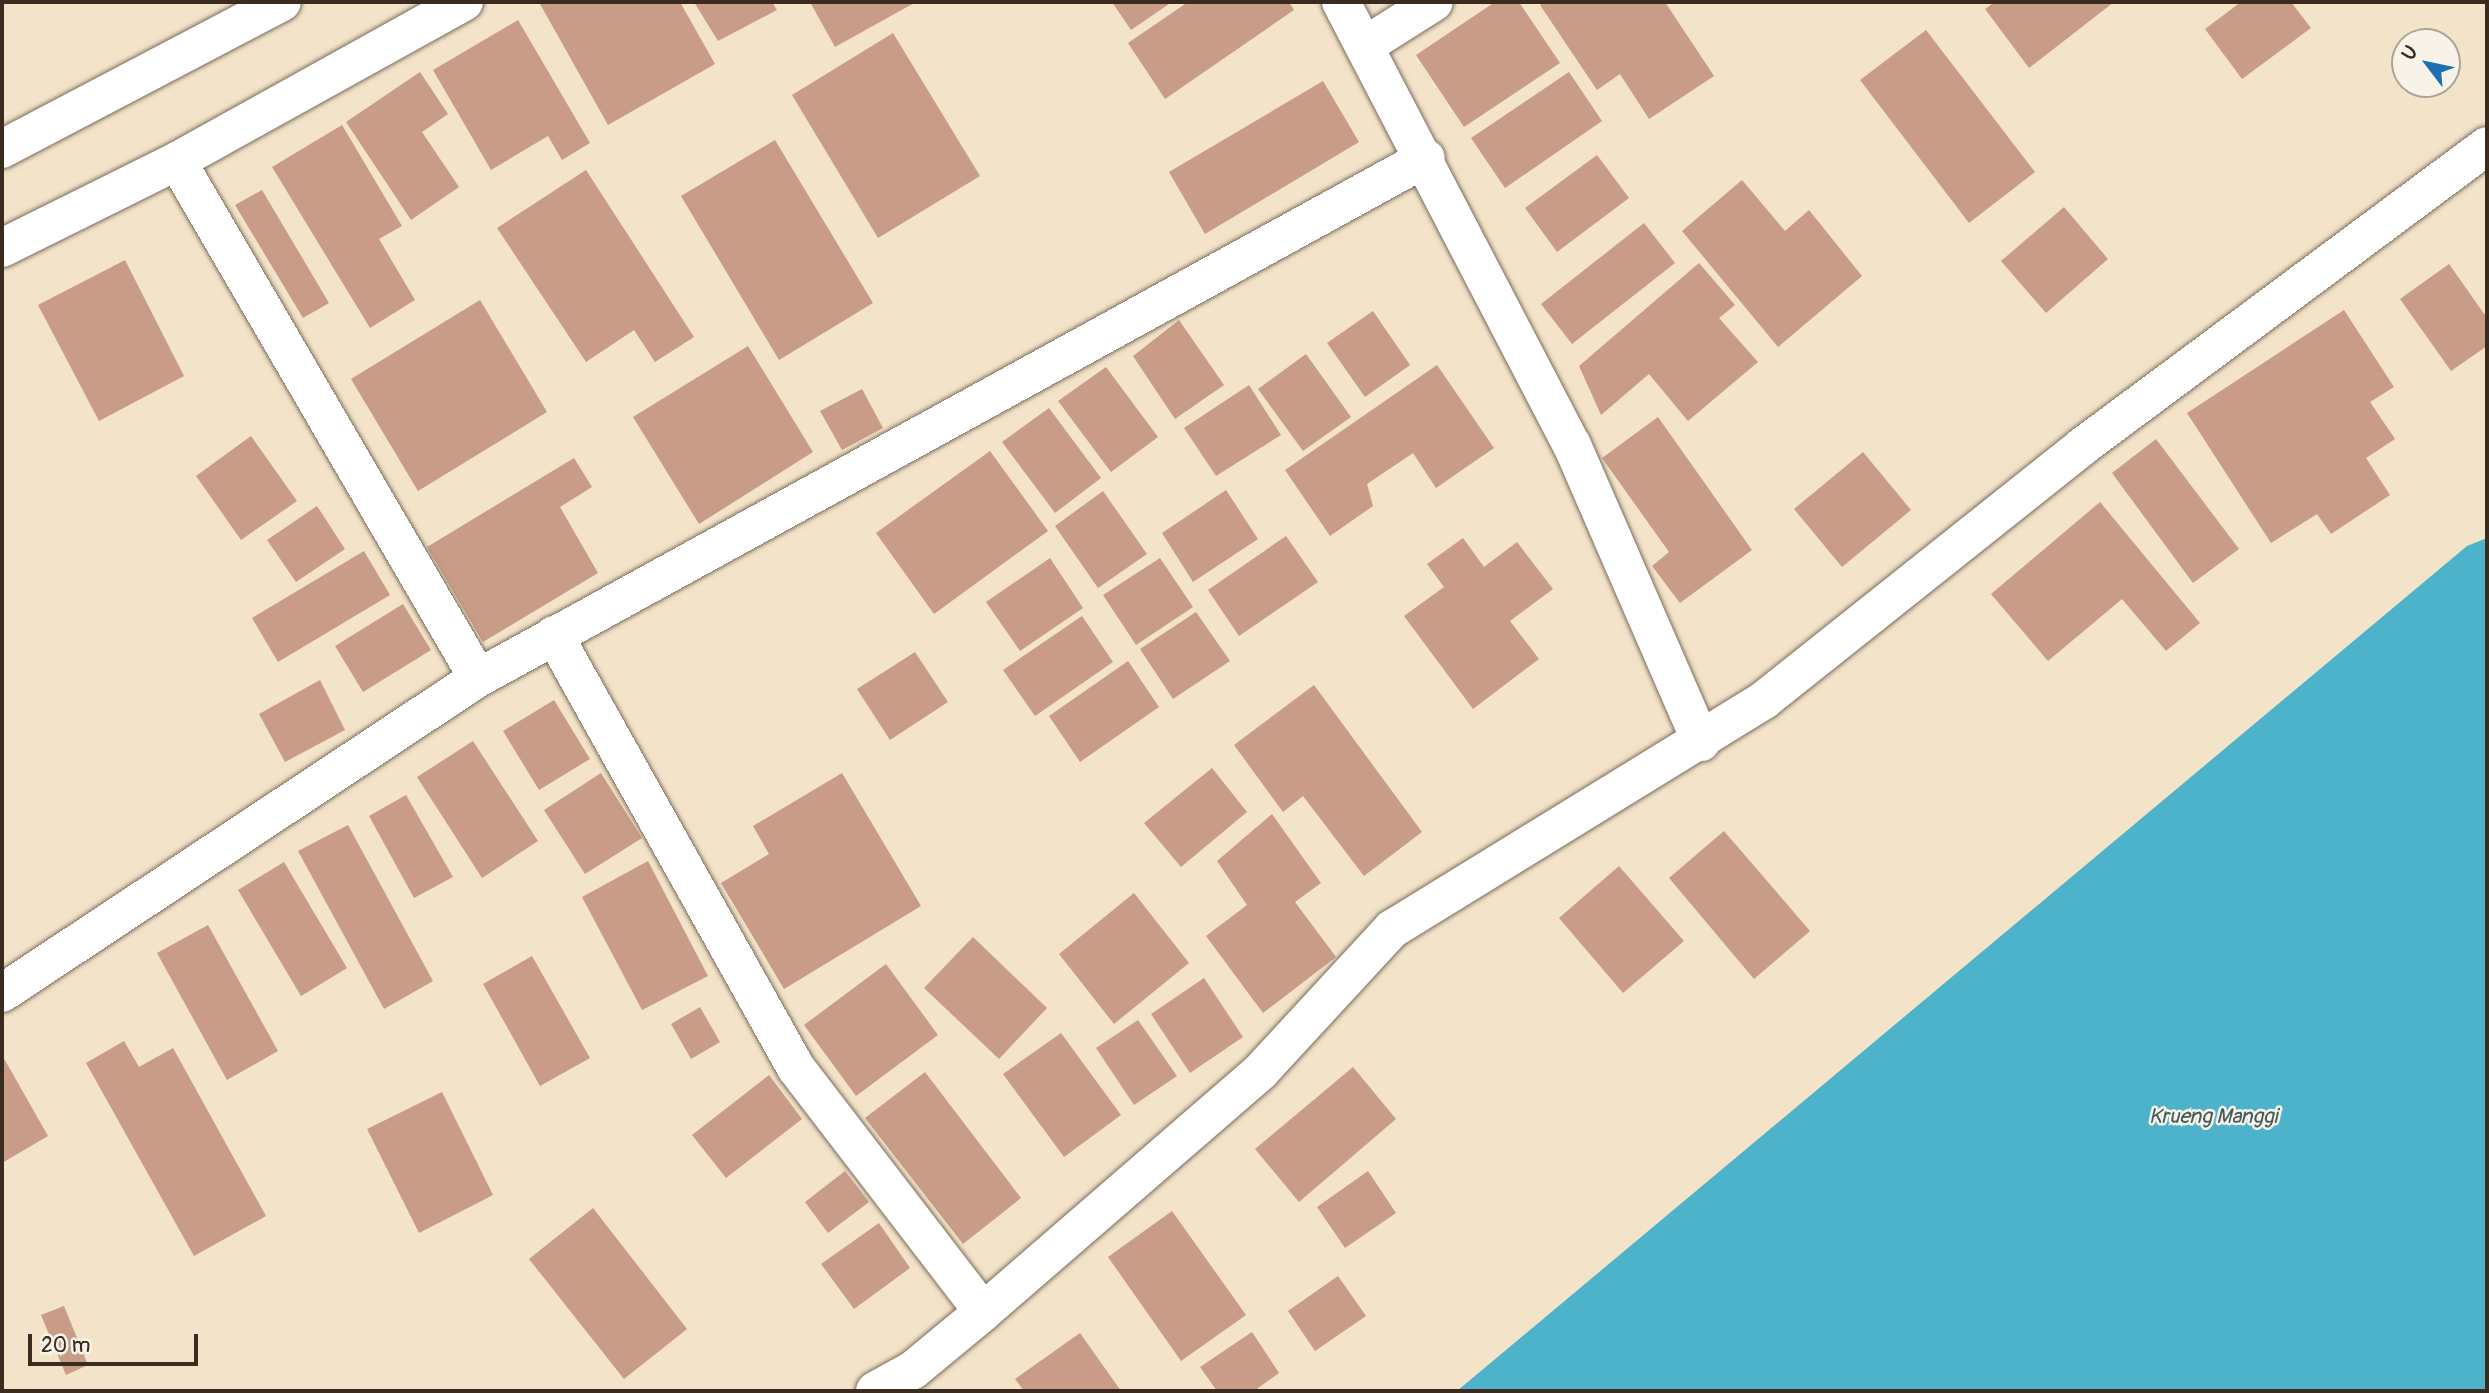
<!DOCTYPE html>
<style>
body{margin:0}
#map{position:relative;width:2489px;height:1393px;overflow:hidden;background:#f2e3c9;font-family:Pangolin,sans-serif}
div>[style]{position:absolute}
.water>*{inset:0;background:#4cb3cb}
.building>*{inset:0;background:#c99c88}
.roads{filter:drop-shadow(0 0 2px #7b6b5a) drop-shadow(0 0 2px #7b6b5a)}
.minor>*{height:38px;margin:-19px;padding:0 19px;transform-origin:19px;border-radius:19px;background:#fff}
.highway>*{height:38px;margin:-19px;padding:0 19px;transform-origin:19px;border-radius:19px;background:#fff}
span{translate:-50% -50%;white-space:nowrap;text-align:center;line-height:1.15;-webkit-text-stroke:5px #f7f3e8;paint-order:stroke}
.water-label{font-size:21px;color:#415a5b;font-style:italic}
.frame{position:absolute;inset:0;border:4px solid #3b2a1e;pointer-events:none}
.north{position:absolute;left:2391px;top:28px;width:70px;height:70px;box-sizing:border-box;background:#f7f3e8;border:2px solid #aca397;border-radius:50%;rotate:302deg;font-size:19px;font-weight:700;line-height:28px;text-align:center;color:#3b2a1e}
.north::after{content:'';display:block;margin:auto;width:24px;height:32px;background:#1f6fb2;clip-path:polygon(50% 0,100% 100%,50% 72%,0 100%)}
.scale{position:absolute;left:28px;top:1334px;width:170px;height:32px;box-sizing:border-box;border:4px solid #3b2a1e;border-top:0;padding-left:9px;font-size:21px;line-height:24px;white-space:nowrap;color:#3b2a1e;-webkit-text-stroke:5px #f7f3e8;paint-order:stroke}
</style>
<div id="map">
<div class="water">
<div style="clip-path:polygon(2487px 538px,2487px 1391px,1457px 1391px,2467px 546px)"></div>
</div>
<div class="building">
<div style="clip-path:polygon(545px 2px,680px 2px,715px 64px,608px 125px,540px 4px)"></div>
<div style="clip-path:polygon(694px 2px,772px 2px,777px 10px,718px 41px)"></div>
<div style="clip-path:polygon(810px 2px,916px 2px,835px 47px)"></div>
<div style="clip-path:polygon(1112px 2px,1172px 2px,1131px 30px)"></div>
<div style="clip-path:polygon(1188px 2px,1289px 2px,1294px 10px,1165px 99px,1128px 43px)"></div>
<div style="clip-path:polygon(1495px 2px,1519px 2px,1560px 63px,1464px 127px,1416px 55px)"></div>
<div style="clip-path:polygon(1545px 2px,1665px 2px,1714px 76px,1649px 119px,1620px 74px,1597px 90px,1540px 5px)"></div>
<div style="clip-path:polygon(1995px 2px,2114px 2px,2029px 68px,1985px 9px)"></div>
<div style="clip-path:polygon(2241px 2px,2291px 2px,2311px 28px,2242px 79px,2205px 29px)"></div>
<div style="clip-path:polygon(518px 20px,590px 143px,562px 160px,548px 136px,491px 170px,433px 70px)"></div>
<div style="clip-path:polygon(1926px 30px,2035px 172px,1969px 223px,1860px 80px)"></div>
<div style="clip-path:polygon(893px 33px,980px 176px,878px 238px,792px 95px)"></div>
<div style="clip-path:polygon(420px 72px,448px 114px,422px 132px,459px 187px,411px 220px,346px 122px)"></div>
<div style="clip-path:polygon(1569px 72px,1602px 121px,1505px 188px,1471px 138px)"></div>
<div style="clip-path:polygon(1323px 81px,1359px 142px,1205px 234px,1169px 172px)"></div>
<div style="clip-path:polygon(342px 125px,402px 226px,379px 239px,415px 300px,370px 328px,272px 167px)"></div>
<div style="clip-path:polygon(775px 140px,873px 303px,779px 360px,681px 196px)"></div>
<div style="clip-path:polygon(1597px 155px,1629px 198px,1557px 252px,1525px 208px)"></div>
<div style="clip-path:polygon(586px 170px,694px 337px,655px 362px,634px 330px,586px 362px,497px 228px)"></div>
<div style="clip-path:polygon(1742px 180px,1785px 231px,1809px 210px,1862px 276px,1778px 347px,1682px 231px)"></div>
<div style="clip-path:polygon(262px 190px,329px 303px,303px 318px,235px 205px)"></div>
<div style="clip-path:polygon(2064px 207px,2108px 259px,2046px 313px,2001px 261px)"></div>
<div style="clip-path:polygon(1644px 223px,1675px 263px,1572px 344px,1541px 304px)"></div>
<div style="clip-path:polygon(125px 260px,184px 376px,99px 421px,38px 305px)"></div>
<div style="clip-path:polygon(1699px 263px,1735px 305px,1719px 318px,1758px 362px,1688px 421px,1649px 374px,1601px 415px,1579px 366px)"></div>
<div style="clip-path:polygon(2449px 264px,2487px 318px,2487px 346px,2451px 371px,2400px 299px)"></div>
<div style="clip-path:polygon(480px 300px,547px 412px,418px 491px,351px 379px)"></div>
<div style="clip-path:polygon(2344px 310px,2394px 387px,2370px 402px,2395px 439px,2366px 458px,2390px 495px,2331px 534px,2317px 514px,2271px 543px,2187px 413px)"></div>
<div style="clip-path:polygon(1373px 311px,1410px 365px,1365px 397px,1327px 343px)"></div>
<div style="clip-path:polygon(1179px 320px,1224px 385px,1175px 419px,1133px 356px)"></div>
<div style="clip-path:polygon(748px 346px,813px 452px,699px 524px,633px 417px)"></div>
<div style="clip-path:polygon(1306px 354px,1351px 417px,1303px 451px,1258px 389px)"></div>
<div style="clip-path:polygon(1437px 365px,1494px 448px,1436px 488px,1413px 453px,1367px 484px,1373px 506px,1330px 536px,1285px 470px)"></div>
<div style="clip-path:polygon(1106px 367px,1158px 437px,1111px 472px,1058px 401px)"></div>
<div style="clip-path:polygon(1249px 385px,1281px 435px,1216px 476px,1184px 428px)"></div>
<div style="clip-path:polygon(862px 389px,883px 428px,842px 450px,820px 411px)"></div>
<div style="clip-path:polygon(1049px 408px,1101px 478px,1055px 513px,1002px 442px)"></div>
<div style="clip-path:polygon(1658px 417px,1752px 550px,1680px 603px,1652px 566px,1669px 552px,1602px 458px)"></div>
<div style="clip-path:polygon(251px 436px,297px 501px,241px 540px,196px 476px)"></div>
<div style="clip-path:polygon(2156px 439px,2239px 549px,2193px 583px,2112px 473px)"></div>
<div style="clip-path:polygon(990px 451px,1048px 531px,934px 614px,876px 533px)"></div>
<div style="clip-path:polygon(1863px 452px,1911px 510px,1842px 567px,1794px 509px)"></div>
<div style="clip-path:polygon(574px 458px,592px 487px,560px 507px,598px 573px,483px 642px,427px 547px)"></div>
<div style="clip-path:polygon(1226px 490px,1258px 539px,1193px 582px,1162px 533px)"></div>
<div style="clip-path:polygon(1103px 491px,1147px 554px,1098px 588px,1055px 526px)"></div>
<div style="clip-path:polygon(2100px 502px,2200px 623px,2166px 651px,2122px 599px,2048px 661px,1991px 594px)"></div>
<div style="clip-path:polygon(317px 506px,345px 549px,296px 582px,267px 540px)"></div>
<div style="clip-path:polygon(1286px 536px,1318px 582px,1239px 636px,1208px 590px)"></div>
<div style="clip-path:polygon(1463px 538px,1484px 567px,1517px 542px,1553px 589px,1510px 621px,1539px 659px,1473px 709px,1404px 616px,1444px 587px,1427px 564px)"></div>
<div style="clip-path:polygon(364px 551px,390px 595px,278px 662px,252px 618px)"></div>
<div style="clip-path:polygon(1050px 558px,1083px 608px,1020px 651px,986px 602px)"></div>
<div style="clip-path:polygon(1160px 558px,1193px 607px,1136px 645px,1103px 595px)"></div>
<div style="clip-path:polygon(403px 604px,431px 650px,363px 692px,335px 646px)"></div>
<div style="clip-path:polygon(1196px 612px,1230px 661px,1173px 699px,1140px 649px)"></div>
<div style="clip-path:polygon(1082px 616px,1113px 662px,1035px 716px,1003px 670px)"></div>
<div style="clip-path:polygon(915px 652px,948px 702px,890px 740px,857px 689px)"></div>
<div style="clip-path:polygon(1128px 661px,1159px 707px,1080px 762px,1049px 716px)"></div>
<div style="clip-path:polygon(320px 680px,345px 730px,285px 762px,259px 714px)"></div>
<div style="clip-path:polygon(1314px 685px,1422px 832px,1364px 876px,1303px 796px,1283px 812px,1234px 745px)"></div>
<div style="clip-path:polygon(554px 700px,590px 759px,539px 790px,503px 731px)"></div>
<div style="clip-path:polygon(473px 741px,538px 841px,482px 878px,417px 777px)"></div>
<div style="clip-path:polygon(1212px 768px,1247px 812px,1181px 867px,1144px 823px)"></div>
<div style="clip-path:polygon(601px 773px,642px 838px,585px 874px,544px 810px)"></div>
<div style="clip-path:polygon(842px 773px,921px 906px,784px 989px,721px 883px,769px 854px,753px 826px)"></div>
<div style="clip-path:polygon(406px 795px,453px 877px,414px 898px,369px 816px)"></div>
<div style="clip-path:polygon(1272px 814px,1321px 883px,1295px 902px,1336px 957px,1263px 1013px,1206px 936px,1247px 905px,1217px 861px)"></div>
<div style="clip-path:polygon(348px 825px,433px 981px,384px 1009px,298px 851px)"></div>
<div style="clip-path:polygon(1724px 831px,1810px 931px,1754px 979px,1669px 878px)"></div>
<div style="clip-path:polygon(648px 861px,708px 976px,642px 1010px,582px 897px)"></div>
<div style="clip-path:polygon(284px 862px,347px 968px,301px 996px,238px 890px)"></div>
<div style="clip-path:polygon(1619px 866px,1684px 941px,1623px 993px,1559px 918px)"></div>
<div style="clip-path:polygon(1134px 893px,1189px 963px,1114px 1024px,1059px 954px)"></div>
<div style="clip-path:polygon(208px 925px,278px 1051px,227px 1080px,157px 953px)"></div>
<div style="clip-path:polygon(973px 937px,1047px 1008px,999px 1059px,924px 988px)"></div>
<div style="clip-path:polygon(532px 956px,590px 1058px,540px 1086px,483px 984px)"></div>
<div style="clip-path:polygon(886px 964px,938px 1035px,856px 1096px,804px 1025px)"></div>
<div style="clip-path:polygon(1204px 978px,1243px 1037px,1190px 1073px,1151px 1014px)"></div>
<div style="clip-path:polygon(700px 1007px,720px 1042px,691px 1059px,671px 1024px)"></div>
<div style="clip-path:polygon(1138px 1020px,1177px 1076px,1134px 1105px,1096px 1048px)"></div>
<div style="clip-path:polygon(1061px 1033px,1121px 1115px,1064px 1157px,1003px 1074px)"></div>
<div style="clip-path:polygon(124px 1041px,139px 1067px,173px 1048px,266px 1216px,194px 1256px,86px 1063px)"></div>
<div style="clip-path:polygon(2px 1055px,48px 1136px,2px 1163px)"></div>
<div style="clip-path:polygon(1353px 1067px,1396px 1119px,1299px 1202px,1255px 1149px)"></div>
<div style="clip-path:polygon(925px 1072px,1021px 1198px,963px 1244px,865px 1118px)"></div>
<div style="clip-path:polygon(769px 1075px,802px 1119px,726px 1178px,692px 1135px)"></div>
<div style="clip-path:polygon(442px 1092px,493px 1195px,419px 1233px,367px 1129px)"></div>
<div style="clip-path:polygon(845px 1171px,869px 1202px,828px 1233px,805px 1202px)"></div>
<div style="clip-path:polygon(1368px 1171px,1396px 1213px,1345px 1248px,1317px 1207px)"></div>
<div style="clip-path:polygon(593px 1208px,687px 1329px,624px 1379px,529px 1259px)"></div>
<div style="clip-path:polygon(1172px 1211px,1246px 1315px,1181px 1361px,1108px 1257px)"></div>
<div style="clip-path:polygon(879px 1223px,910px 1268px,854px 1309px,821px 1264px)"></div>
<div style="clip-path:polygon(1338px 1276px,1366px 1316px,1315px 1351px,1288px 1311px)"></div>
<div style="clip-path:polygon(64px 1306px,88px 1365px,66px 1375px,41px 1315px)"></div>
<div style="clip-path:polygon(1252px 1332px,1279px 1373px,1254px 1391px,1217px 1391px,1200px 1367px)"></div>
<div style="clip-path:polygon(1080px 1333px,1121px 1391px,1024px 1391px,1015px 1379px)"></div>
</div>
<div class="roads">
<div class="minor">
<div style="left:1341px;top:2px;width:500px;rotate:62.5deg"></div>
<div style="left:1572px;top:445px;width:324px;rotate:66.5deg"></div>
<div style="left:1366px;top:45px;width:80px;rotate:-32.3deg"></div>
<div style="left:177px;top:161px;width:598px;rotate:59.79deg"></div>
<div style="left:554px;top:635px;width:496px;rotate:60.8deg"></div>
<div style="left:796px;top:1068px;width:307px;rotate:52.5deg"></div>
<div style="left:2px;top:993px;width:571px;rotate:-33.5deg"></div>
<div style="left:478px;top:678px;width:1081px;rotate:-28.75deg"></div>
<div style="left:875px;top:1391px;width:43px;rotate:-28.9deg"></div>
<div style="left:913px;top:1370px;width:91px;rotate:-39.6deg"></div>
<div style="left:983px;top:1312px;width:368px;rotate:-40.9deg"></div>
<div style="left:1261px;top:1071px;width:193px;rotate:-47.3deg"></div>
<div style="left:1392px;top:929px;width:437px;rotate:-31.6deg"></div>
<div style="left:1764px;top:700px;width:408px;rotate:-38.5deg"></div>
<div style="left:2083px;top:446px;width:503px;rotate:-36.6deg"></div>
</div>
<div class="highway">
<div style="left:2px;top:149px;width:316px;rotate:-27.7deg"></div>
<div style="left:2px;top:248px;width:195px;rotate:-26.4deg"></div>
<div style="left:177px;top:161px;width:328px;rotate:-29deg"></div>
</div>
</div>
<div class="water-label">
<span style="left:2213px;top:1117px">Krueng Manggi</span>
</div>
<div class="frame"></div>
<div class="north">U</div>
<div class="scale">20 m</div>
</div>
